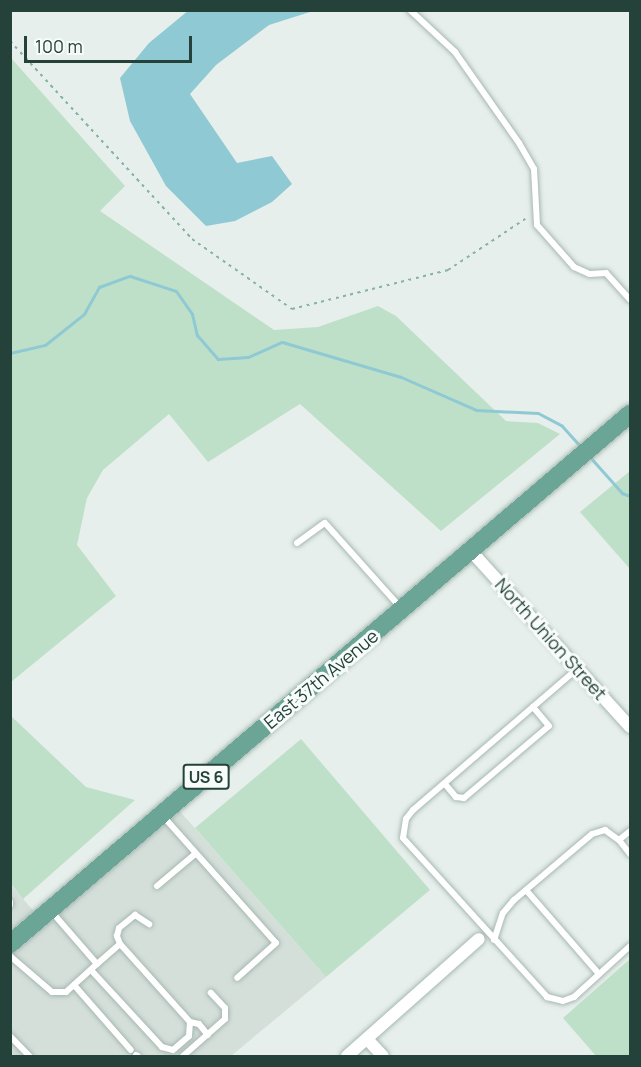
<!DOCTYPE html>
<style>
body{margin:0}
#map{position:relative;width:641px;height:1067px;overflow:hidden;background:#e6efeb;font-family:Manrope,sans-serif}
div>[style]{position:absolute}
.built>*{inset:0;background:#d4dfda}
.green>*{inset:0;background:#bfe0c8}
.water>*{inset:0;background:#8ec9d4}
.stream>*{height:3px;margin:-1.5px;padding:0 1.5px;transform-origin:1.5px;border-radius:1.5px;background:#8ec9d4}
.path>*{height:2px;margin-top:-1px;transform-origin:0;background:repeating-linear-gradient(90deg,#86b3a5 0 3px,transparent 0 7.5px)}
.roads{filter:drop-shadow(0 0 2px #a8b8b2) drop-shadow(0 0 2px #a8b8b2)}
.service>*{height:6px;margin:-3px;padding:0 3px;transform-origin:3px;border-radius:3px;background:#fff}
.minor>*{height:12px;margin:-6px;padding:0 6px;transform-origin:6px;border-radius:6px;background:#fff}
.primary>*{height:18px;margin:-9px;padding:0 9px;transform-origin:9px;border-radius:9px;background:#6aa596}
span{translate:-50% -50%;white-space:nowrap;text-align:center;line-height:1.15;-webkit-text-stroke:6px #f7fbf9;paint-order:stroke}
.shield-label span{padding:2px 4px;background:#f7fbf9;border:2px solid;border-radius:4px;-webkit-text-stroke-width:0}
.shield-label{font-size:16px;color:#24423a;font-weight:700}
.street-label{font-size:18px;color:#24423a}
.frame{position:absolute;inset:0;border:12px solid #24423a;pointer-events:none}
.scale{position:absolute;left:24px;top:36px;width:168px;height:27px;box-sizing:border-box;border:3px solid #24423a;border-top:0;padding-left:8px;font-size:18px;line-height:21px;white-space:nowrap;color:#24423a;-webkit-text-stroke:4px #f7fbf9;paint-order:stroke}
</style>
<div id="map">
<div class="built">
<div style="clip-path:polygon(177px 808px,326px 977px,231px 1056px,11px 1056px,10px 950px)"></div>
<div style="clip-path:polygon(10px 884px,38px 916px,10px 939px)"></div>
</div>
<div class="green">
<div style="clip-path:polygon(11px 58px,125px 186px,100px 211px,274px 330px,318px 327px,378px 306px,396px 316px,506px 421px,538px 423px,560px 434px,441px 531px,300px 404px,208px 462px,169px 414px,103px 470px,87px 498px,77px 545px,116px 596px,11px 682px)"></div>
<div style="clip-path:polygon(630px 471px,630px 569px,580px 512px)"></div>
<div style="clip-path:polygon(11px 716px,86px 787px,135px 800px,23px 899px,11px 884px)"></div>
<div style="clip-path:polygon(301px 739px,430px 890px,326px 977px,195px 828px)"></div>
<div style="clip-path:polygon(630px 959px,630px 1056px,596px 1056px,563px 1018px)"></div>
</div>
<div class="water">
<div style="clip-path:polygon(189px 10px,313px 11px,269px 25px,216px 65px,190px 94px,237px 163px,272px 156px,292px 184px,272px 202px,235px 221px,206px 226px,166px 186px,130px 121px,120px 78px,149px 43px)"></div>
</div>
<div class="stream">
<div style="left:10px;top:353px;width:36px;rotate:-13deg"></div>
<div style="left:45px;top:345px;width:50px;rotate:-38.5deg"></div>
<div style="left:84px;top:314px;width:31px;rotate:-61deg"></div>
<div style="left:99px;top:287px;width:33px;rotate:-20deg"></div>
<div style="left:130px;top:276px;width:48px;rotate:18.1deg"></div>
<div style="left:176px;top:291px;width:28px;rotate:55deg"></div>
<div style="left:192px;top:314px;width:22px;rotate:77deg"></div>
<div style="left:197px;top:335px;width:32px;rotate:49deg"></div>
<div style="left:218px;top:359px;width:30px;rotate:-4deg"></div>
<div style="left:248px;top:357px;width:37px;rotate:-24deg"></div>
<div style="left:282px;top:342px;width:124px;rotate:16.4deg"></div>
<div style="left:401px;top:377px;width:82px;rotate:23.7deg"></div>
<div style="left:476px;top:410px;width:62px;rotate:2.8deg"></div>
<div style="left:538px;top:413px;width:27px;rotate:28deg"></div>
<div style="left:562px;top:426px;width:28px;rotate:48deg"></div>
<div style="left:589px;top:456px;width:50px;rotate:48.3deg"></div>
<div style="left:622px;top:493px;width:9px;rotate:21deg"></div>
</div>
<div class="path">
<div style="left:10px;top:41px;width:269px;rotate:47.4deg"></div>
<div style="left:192px;top:239px;width:122px;rotate:35deg"></div>
<div style="left:292px;top:309px;width:161px;rotate:-14deg"></div>
<div style="left:448px;top:270px;width:96px;rotate:-33.5deg"></div>
</div>
<div class="roads">
<div class="service">
<div style="left:410px;top:10px;width:62px;rotate:43deg"></div>
<div style="left:455px;top:52px;width:111px;rotate:54.9deg"></div>
<div style="left:519px;top:143px;width:30px;rotate:60deg"></div>
<div style="left:534px;top:169px;width:56px;rotate:86.9deg"></div>
<div style="left:537px;top:225px;width:56px;rotate:48.6deg"></div>
<div style="left:574px;top:267px;width:17px;rotate:24deg"></div>
<div style="left:590px;top:274px;width:16px;rotate:-4deg"></div>
<div style="left:606px;top:273px;width:36px;rotate:48deg"></div>
<div style="left:297px;top:543px;width:34px;rotate:-36deg"></div>
<div style="left:325px;top:523px;width:113px;rotate:48.2deg"></div>
<div style="left:577px;top:669px;width:216px;rotate:139.3deg"></div>
<div style="left:413px;top:810px;width:11px;rotate:128deg"></div>
<div style="left:406px;top:819px;width:19px;rotate:99deg"></div>
<div style="left:403px;top:838px;width:215px;rotate:47.8deg"></div>
<div style="left:547px;top:997px;width:16px;rotate:14deg"></div>
<div style="left:563px;top:1001px;width:12px;rotate:-20deg"></div>
<div style="left:574px;top:997px;width:76px;rotate:-42.3deg"></div>
<div style="left:445px;top:784px;width:17px;rotate:50deg"></div>
<div style="left:456px;top:797px;width:8px;rotate:7deg"></div>
<div style="left:464px;top:798px;width:111px;rotate:-40.3deg"></div>
<div style="left:549px;top:726px;width:25px;rotate:-130deg"></div>
<div style="left:162px;top:815px;width:171px;rotate:48.3deg"></div>
<div style="left:276px;top:943px;width:52px;rotate:138.1deg"></div>
<div style="left:630px;top:831px;width:14px;rotate:141deg"></div>
<div style="left:619px;top:840px;width:18px;rotate:52deg"></div>
<div style="left:157px;top:886px;width:48px;rotate:-40deg"></div>
<div style="left:526px;top:890px;width:111px;rotate:49deg"></div>
<div style="left:10px;top:902px;width:3px;rotate:90deg"></div>
<div style="left:494px;top:940px;width:28px;rotate:-72deg"></div>
<div style="left:503px;top:913px;width:17px;rotate:-50deg"></div>
<div style="left:514px;top:900px;width:102px;rotate:-40.2deg"></div>
<div style="left:592px;top:834px;width:14px;rotate:-17deg"></div>
<div style="left:605px;top:830px;width:17px;rotate:36deg"></div>
<div style="left:10px;top:956px;width:55px;rotate:40.6deg"></div>
<div style="left:52px;top:992px;width:14px"></div>
<div style="left:66px;top:992px;width:42px;rotate:-42.1deg"></div>
<div style="left:97px;top:964px;width:69px;rotate:-130.9deg"></div>
<div style="left:97px;top:964px;width:30px;rotate:-41deg"></div>
<div style="left:91px;top:970px;width:105px;rotate:47.3deg"></div>
<div style="left:162px;top:1047px;width:11px;rotate:15deg"></div>
<div style="left:173px;top:1050px;width:21px;rotate:-41deg"></div>
<div style="left:189px;top:1036px;width:14px;rotate:-86deg"></div>
<div style="left:190px;top:1022px;width:105px;rotate:-131.9deg"></div>
<div style="left:120px;top:944px;width:9px;rotate:-111deg"></div>
<div style="left:117px;top:936px;width:8px;rotate:-76deg"></div>
<div style="left:119px;top:928px;width:21px;rotate:-39deg"></div>
<div style="left:135px;top:915px;width:17px;rotate:33deg"></div>
<div style="left:74px;top:985px;width:86px;rotate:48.8deg"></div>
<div style="left:190px;top:1022px;width:9px;rotate:13deg"></div>
<div style="left:199px;top:1024px;width:14px;rotate:51deg"></div>
<div style="left:10px;top:1036px;width:28px;rotate:46deg"></div>
<div style="left:136px;top:1055px;width:2px;rotate:27deg"></div>
<div style="left:183px;top:1056px;width:56px;rotate:-41.4deg"></div>
<div style="left:225px;top:1019px;width:11px;rotate:-90deg"></div>
<div style="left:225px;top:1008px;width:21px;rotate:-133deg"></div>
</div>
<div class="minor">
<div style="left:471px;top:551px;width:237px;rotate:47.9deg"></div>
<div style="left:367px;top:1039px;width:23px;rotate:47deg"></div>
<div style="left:347px;top:1056px;width:176px;rotate:-41.6deg"></div>
</div>
<div class="primary">
<div style="left:10px;top:944px;width:816px;rotate:-40.53deg"></div>
</div>
</div>
<div class="shield-label">
<span style="left:206px;top:777px">US 6</span>
</div>
<div class="street-label">
<span style="left:551px;top:639px;rotate:48deg">North Union Street</span>
<span style="left:321px;top:679px;rotate:-40deg">East 37th Avenue</span>
</div>
<div class="frame"></div>
<div class="scale">100 m</div>
</div>
